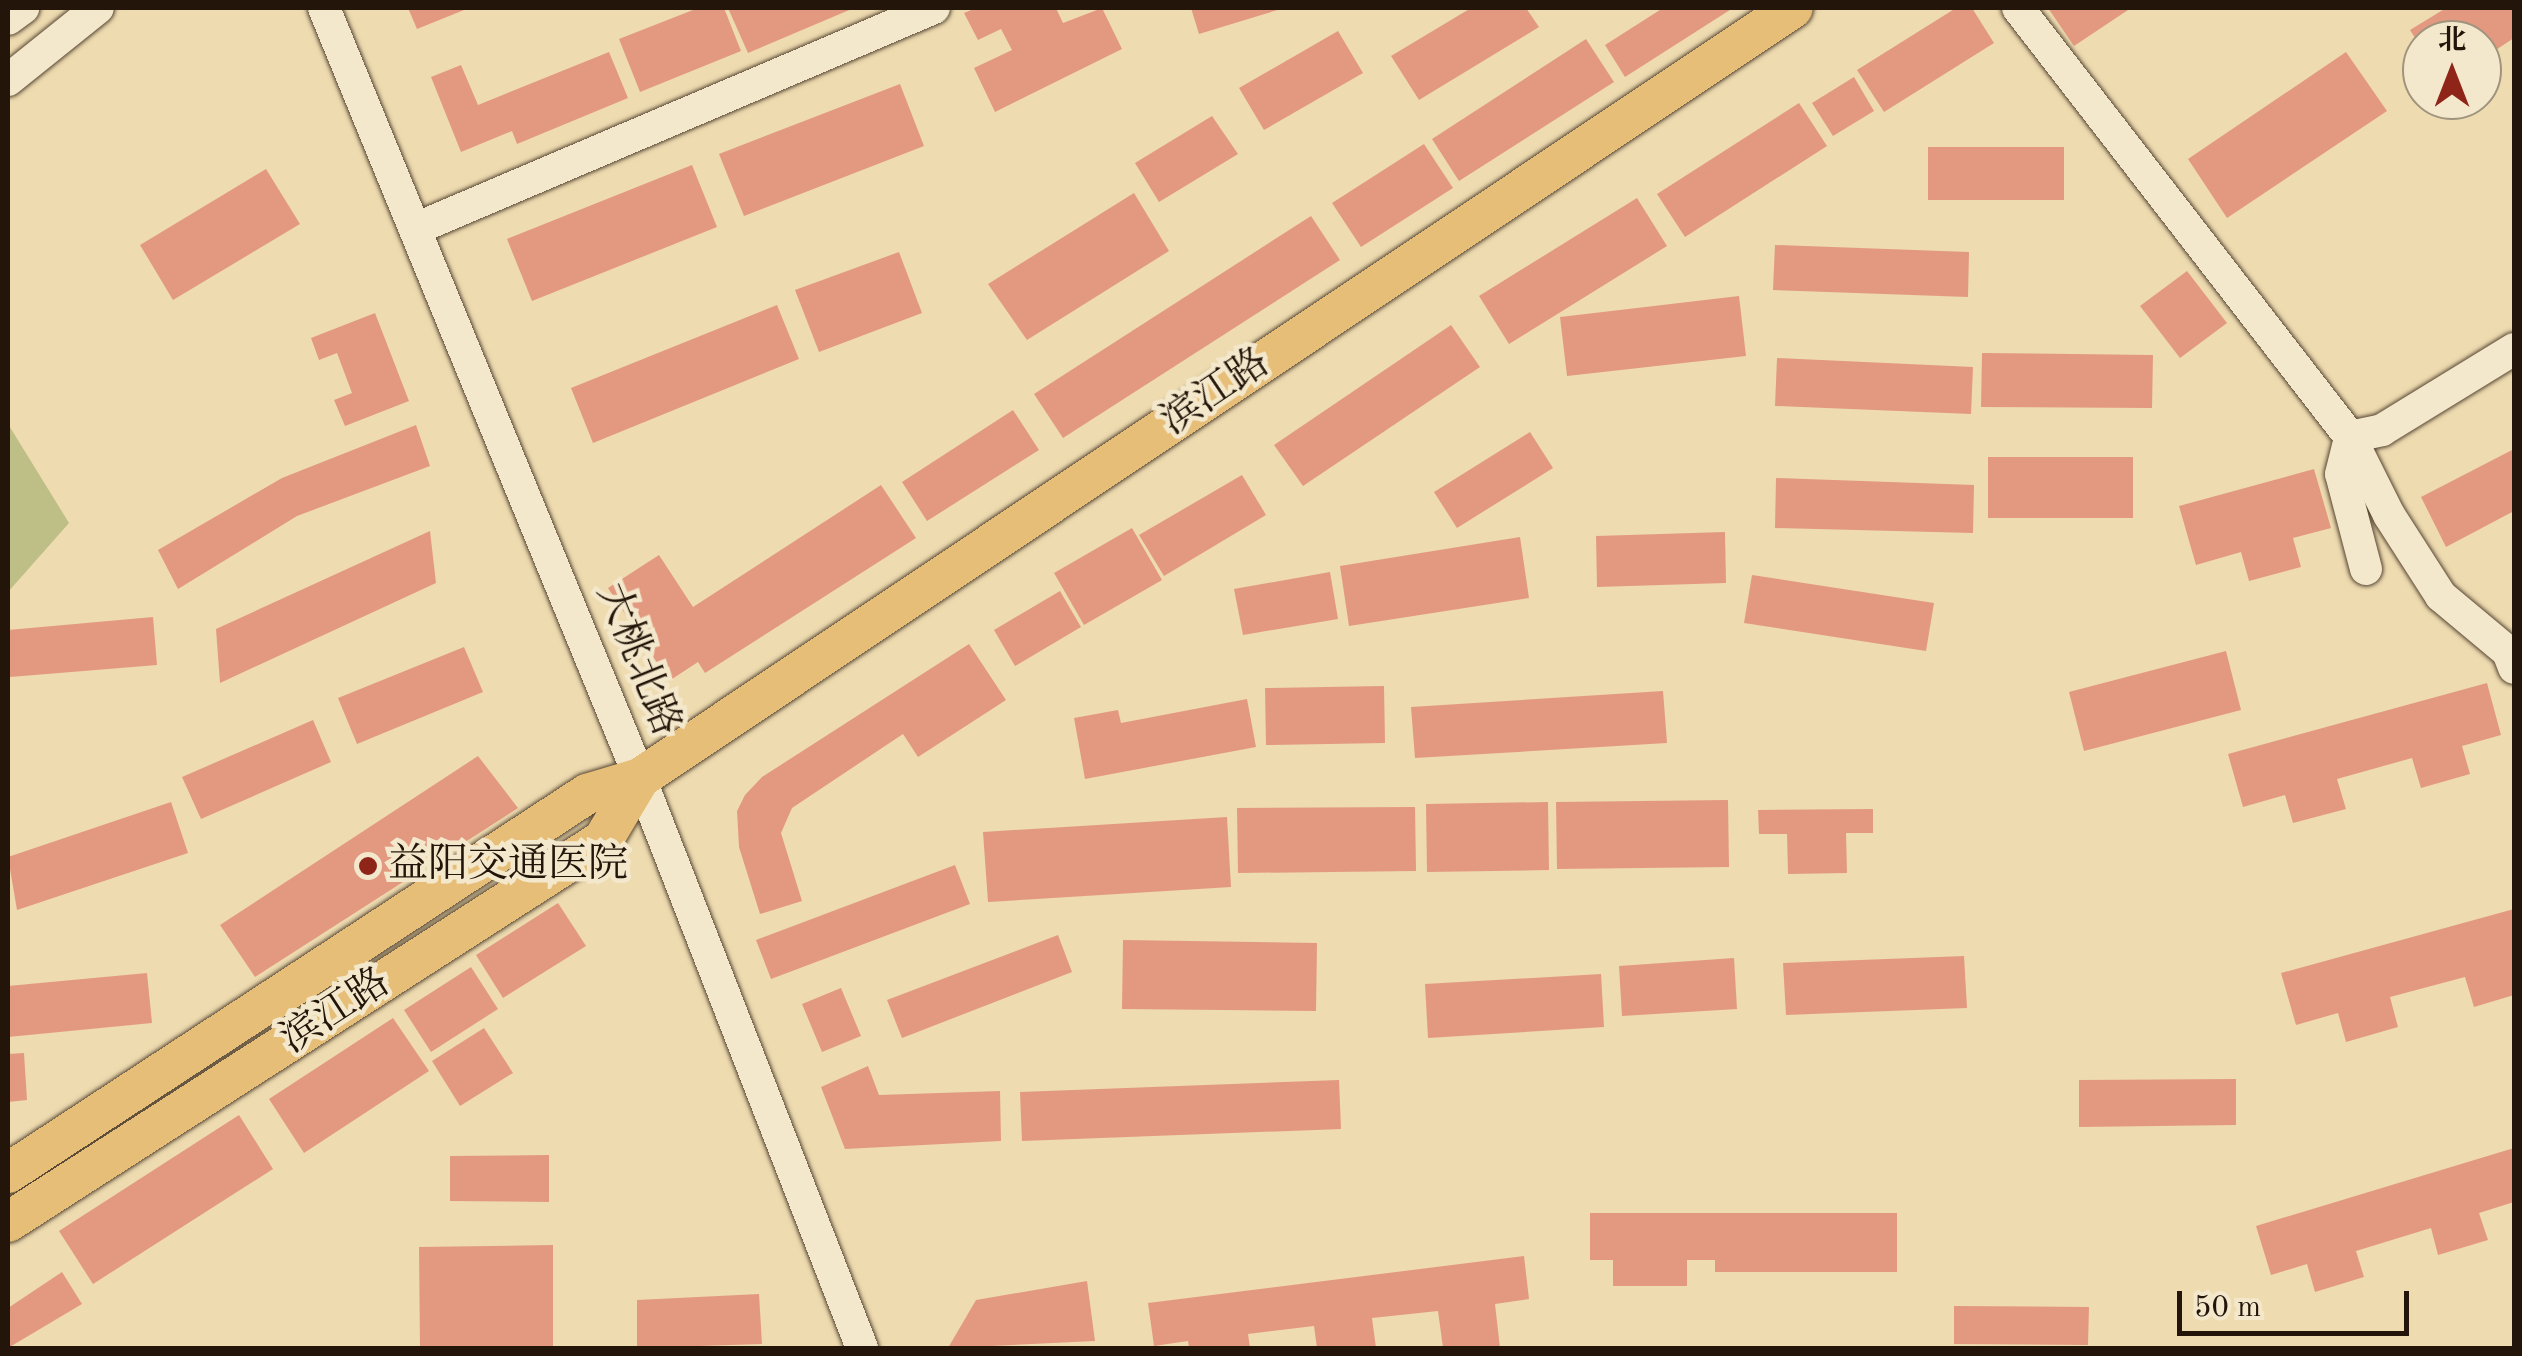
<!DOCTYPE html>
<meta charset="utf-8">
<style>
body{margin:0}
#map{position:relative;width:2522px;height:1356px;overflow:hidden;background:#eedbb0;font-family:"Old Standard TT","Noto Serif SC",serif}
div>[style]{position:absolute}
.green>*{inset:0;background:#bebe87}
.building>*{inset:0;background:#e39980}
.roads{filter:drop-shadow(0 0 2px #564633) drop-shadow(0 0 2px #564633)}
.minor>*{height:32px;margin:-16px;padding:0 16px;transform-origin:16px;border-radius:16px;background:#f4e8cc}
.major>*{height:40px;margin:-20px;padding:0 20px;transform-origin:20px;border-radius:20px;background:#e7be78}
.dots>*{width:28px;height:28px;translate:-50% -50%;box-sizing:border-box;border:5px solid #f4e8cc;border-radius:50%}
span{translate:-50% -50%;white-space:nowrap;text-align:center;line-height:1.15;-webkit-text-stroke:9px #f4e8cc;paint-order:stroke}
.street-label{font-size:40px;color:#231509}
.poi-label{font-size:40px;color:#231509}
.left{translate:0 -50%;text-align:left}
.frame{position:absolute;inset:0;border:10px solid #231509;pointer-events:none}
.north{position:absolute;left:2402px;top:20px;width:100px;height:100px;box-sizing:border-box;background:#f4e8cc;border:2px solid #a0947e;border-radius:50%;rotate:0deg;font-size:28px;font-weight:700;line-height:40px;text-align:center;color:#231509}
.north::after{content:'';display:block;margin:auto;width:35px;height:45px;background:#8f2418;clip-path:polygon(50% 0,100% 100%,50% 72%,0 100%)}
.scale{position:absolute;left:2177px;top:1291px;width:232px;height:45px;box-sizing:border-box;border:5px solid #231509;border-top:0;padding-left:12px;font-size:30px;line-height:35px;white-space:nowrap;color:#231509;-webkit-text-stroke:8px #f4e8cc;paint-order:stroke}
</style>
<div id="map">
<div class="green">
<div style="clip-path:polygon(8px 424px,69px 523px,8px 592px)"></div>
</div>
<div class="building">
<div style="clip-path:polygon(408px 8px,469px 8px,417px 29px)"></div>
<div style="clip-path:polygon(698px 8px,724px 8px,741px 51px,640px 92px,619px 39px)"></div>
<div style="clip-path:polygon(728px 8px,854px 8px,748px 53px)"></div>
<div style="clip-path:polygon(976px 8px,1056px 8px,1063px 23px,1102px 8px,1122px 49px,995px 112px,974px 68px,1012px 50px,1001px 29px,978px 40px,964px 13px)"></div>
<div style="clip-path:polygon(1191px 8px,1284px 8px,1199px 34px)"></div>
<div style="clip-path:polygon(1471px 8px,1526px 8px,1539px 27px,1419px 100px,1391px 56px)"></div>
<div style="clip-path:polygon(1663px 8px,1733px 8px,1625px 77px,1605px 45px)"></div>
<div style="clip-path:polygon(1956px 8px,1972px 8px,1994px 43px,1884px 112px,1857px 70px)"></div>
<div style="clip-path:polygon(2048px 8px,2131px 8px,2074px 46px)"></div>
<div style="clip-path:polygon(2446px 8px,2514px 8px,2514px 38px,2482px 59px,2482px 40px,2422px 40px,2422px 49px,2410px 30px)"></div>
<div style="clip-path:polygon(1338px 31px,1363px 73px,1264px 130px,1239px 88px)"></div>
<div style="clip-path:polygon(1586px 39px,1614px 82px,1459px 181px,1432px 139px)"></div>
<div style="clip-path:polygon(609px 52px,628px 98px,517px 144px,512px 131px,461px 152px,431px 77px,461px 65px,478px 105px)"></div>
<div style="clip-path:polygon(2346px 52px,2387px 111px,2227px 218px,2188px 159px)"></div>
<div style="clip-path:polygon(1854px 77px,1874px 111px,1833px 136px,1812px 103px)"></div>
<div style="clip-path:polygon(900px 84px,924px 146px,744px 216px,719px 154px)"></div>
<div style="clip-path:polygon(1799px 103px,1827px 146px,1685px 237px,1657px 194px)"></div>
<div style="clip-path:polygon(1212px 116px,1238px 154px,1159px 202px,1135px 163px)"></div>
<div style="clip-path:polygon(1424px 144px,1453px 188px,1361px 247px,1332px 203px)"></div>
<div style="clip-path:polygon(1928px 147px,2064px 147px,2064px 200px,1928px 200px)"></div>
<div style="clip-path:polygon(692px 165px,717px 227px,532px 301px,507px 239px)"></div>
<div style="clip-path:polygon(266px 169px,300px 224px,173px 300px,140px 245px)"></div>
<div style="clip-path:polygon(1134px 193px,1169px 251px,1027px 340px,988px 284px)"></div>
<div style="clip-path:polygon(1637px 198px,1667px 246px,1509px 344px,1479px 296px)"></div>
<div style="clip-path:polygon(1311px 216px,1340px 260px,1063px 438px,1034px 394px)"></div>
<div style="clip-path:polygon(1775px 245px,1969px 252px,1968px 297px,1773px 290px)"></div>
<div style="clip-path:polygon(899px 252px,922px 313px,819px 352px,795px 290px)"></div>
<div style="clip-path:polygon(2187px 271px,2227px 323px,2180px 358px,2140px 306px)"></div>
<div style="clip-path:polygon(1739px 296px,1746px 356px,1567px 376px,1560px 317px)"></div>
<div style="clip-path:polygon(777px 305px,799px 359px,593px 443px,571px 388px)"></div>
<div style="clip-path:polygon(375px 313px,409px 401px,345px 426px,334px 400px,352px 393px,337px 353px,319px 360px,311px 338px)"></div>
<div style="clip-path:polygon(1451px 325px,1480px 367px,1303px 486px,1274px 445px)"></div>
<div style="clip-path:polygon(1982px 353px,2153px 355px,2152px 408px,1981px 407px)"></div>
<div style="clip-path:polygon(1777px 358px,1973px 367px,1971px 414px,1775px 406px)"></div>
<div style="clip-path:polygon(1013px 410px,1039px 450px,927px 521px,902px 482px)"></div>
<div style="clip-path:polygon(416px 425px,430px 466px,297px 516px,178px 589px,158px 550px,282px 478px)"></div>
<div style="clip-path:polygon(1530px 432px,1553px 468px,1457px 528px,1434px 492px)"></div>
<div style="clip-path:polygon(2514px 449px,2514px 511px,2446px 547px,2421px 497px)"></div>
<div style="clip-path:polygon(1988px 457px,2133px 457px,2133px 518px,1988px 518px)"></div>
<div style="clip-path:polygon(2314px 469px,2331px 528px,2293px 538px,2301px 567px,2249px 581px,2241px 552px,2196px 565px,2179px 506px)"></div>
<div style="clip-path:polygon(1242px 475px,1266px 515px,1164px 576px,1139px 535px)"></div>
<div style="clip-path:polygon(1776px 478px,1974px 485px,1973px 533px,1775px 528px)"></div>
<div style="clip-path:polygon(881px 485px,916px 538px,705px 673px,698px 662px,669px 681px,608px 588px,659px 555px,693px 607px)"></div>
<div style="clip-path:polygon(1132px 528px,1162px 580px,1084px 625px,1054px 573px)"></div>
<div style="clip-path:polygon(430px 531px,436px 583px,220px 683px,216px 629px)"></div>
<div style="clip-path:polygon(1725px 532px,1726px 583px,1597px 587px,1596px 536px)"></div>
<div style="clip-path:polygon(1520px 537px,1529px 598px,1349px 626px,1340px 566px)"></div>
<div style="clip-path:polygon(1330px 572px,1338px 619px,1243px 635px,1234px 589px)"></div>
<div style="clip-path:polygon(1752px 575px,1934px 603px,1926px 651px,1744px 623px)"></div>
<div style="clip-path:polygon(1060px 591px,1081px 627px,1015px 666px,994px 630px)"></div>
<div style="clip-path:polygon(153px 617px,157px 665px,10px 677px,8px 630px)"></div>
<div style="clip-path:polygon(969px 644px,1006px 700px,918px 757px,903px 734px,792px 808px,781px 833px,802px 901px,760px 914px,739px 847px,737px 811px,745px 795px,762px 777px)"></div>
<div style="clip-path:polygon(464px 647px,483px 692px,357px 744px,338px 698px)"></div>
<div style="clip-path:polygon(2226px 651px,2241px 710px,2084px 751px,2069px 692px)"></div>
<div style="clip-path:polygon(2487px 683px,2501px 735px,2462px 746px,2470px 774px,2421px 788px,2412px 758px,2337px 779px,2346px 809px,2293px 823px,2285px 795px,2243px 807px,2228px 754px)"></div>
<div style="clip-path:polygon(1384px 686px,1385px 743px,1266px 745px,1265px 688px)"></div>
<div style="clip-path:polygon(1663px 691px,1667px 743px,1415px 758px,1411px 707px)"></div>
<div style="clip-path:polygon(1247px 699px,1256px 747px,1085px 779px,1074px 718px,1118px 710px,1121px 723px)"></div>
<div style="clip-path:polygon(313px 720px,331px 762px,201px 819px,182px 777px)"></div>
<div style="clip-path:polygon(478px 756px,518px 808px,255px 977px,220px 925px)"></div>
<div style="clip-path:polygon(1728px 800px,1729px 867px,1557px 869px,1556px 802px)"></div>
<div style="clip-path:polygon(171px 802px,188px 853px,17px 910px,8px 857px)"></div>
<div style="clip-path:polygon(1548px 802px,1549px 870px,1427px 872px,1426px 804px)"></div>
<div style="clip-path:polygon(1415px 807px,1416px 871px,1238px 873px,1237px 808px)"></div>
<div style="clip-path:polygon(1873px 809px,1873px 833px,1846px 833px,1847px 873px,1788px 874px,1787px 834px,1759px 834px,1758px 810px)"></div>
<div style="clip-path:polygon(1227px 817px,1231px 887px,988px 902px,983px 832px)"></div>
<div style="clip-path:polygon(955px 865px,970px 904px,771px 979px,756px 940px)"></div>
<div style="clip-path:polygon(558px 903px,586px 946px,503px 998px,476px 955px)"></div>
<div style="clip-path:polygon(2514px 909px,2514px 995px,2474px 1007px,2465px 977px,2390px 997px,2398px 1027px,2346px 1042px,2338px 1013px,2296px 1025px,2281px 973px)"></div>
<div style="clip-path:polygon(1058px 935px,1072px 972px,902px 1038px,887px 1000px)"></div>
<div style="clip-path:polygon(1123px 940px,1317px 943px,1316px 1011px,1122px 1009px)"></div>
<div style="clip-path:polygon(1964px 956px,1967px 1008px,1786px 1015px,1783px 963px)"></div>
<div style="clip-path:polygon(1734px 958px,1737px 1009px,1622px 1016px,1619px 966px)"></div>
<div style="clip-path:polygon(471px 967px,498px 1009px,431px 1052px,404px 1010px)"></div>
<div style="clip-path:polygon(147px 973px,152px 1023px,8px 1037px,8px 986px)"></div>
<div style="clip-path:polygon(1601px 974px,1604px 1027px,1428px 1038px,1425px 984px)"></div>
<div style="clip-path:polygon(841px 988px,861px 1036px,822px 1052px,802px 1004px)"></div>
<div style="clip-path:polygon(393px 1018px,429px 1071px,304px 1153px,269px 1099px)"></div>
<div style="clip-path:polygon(484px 1028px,513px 1073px,460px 1106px,432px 1061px)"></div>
<div style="clip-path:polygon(24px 1053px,27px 1100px,8px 1102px,8px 1054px)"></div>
<div style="clip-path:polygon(868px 1066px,879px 1095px,1000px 1091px,1001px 1141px,845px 1149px,821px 1087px)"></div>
<div style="clip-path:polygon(2236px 1079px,2236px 1125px,2079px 1127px,2079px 1080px)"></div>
<div style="clip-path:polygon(1339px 1080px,1341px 1129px,1022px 1141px,1020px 1092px)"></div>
<div style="clip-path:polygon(239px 1115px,273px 1169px,93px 1284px,59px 1231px)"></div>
<div style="clip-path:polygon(2514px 1148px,2514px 1202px,2479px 1213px,2488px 1240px,2438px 1255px,2431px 1228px,2356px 1251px,2364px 1277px,2315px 1292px,2307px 1264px,2271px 1275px,2256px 1226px)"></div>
<div style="clip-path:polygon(549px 1155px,549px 1202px,450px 1201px,450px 1156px)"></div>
<div style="clip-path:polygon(1590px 1213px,1897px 1213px,1897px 1272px,1715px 1272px,1715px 1260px,1687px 1260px,1687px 1286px,1613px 1286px,1613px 1260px,1590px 1260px)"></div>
<div style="clip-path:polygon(553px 1245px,553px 1348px,420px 1348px,419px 1247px)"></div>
<div style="clip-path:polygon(1524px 1256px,1529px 1299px,1495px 1304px,1500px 1348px,1443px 1348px,1438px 1311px,1372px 1318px,1376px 1348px,1317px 1348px,1314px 1326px,1248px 1334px,1250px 1348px,1189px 1348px,1188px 1341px,1154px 1346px,1148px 1303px)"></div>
<div style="clip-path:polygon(62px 1272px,82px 1304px,8px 1348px,8px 1308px)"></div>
<div style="clip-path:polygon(1087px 1281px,1095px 1341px,948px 1348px,976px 1300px)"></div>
<div style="clip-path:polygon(759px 1294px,762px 1344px,637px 1348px,637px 1300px)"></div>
<div style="clip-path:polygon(1954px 1306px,2089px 1307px,2088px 1345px,1954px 1344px)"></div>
</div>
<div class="roads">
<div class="minor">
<div style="left:324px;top:8px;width:832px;rotate:67.69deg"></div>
<div style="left:640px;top:778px;width:612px;rotate:68.72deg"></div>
<div style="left:2018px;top:8px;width:542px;rotate:52.26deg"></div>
<div style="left:2350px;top:437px;width:87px;rotate:63.4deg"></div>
<div style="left:2389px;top:515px;width:96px;rotate:57.3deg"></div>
<div style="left:2441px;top:596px;width:87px;rotate:39.9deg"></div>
<div style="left:2508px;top:652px;width:17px;rotate:69deg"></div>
<div style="left:8px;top:19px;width:19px;rotate:-36deg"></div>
<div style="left:8px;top:80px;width:115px;rotate:-38.7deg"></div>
<div style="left:415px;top:229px;width:564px;rotate:-23.07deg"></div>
<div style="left:2366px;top:569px;width:98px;rotate:-104.7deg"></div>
<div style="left:2341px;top:474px;width:38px;rotate:-76deg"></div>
<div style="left:2350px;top:437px;width:33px;rotate:-12deg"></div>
<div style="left:2382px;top:430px;width:155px;rotate:-31.5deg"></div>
</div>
<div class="major">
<div style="left:640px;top:778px;width:1386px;rotate:-33.74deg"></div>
<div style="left:8px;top:1173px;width:692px;rotate:-33.21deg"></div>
<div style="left:587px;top:794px;width:55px;rotate:-16.8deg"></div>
<div style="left:640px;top:778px;width:72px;rotate:120.8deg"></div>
<div style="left:603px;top:840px;width:707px;rotate:147.3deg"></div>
</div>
</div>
<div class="dots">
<div style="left:368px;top:866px;background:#8f2418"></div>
</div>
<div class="street-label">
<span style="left:1216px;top:393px;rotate:-34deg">滨江路</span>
<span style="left:637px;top:660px;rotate:68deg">大桃北路</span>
<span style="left:336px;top:1012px;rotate:-33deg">滨江路</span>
</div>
<div class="poi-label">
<span class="left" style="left:388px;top:866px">益阳交通医院</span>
</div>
<div class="frame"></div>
<div class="north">北</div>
<div class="scale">50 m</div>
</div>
